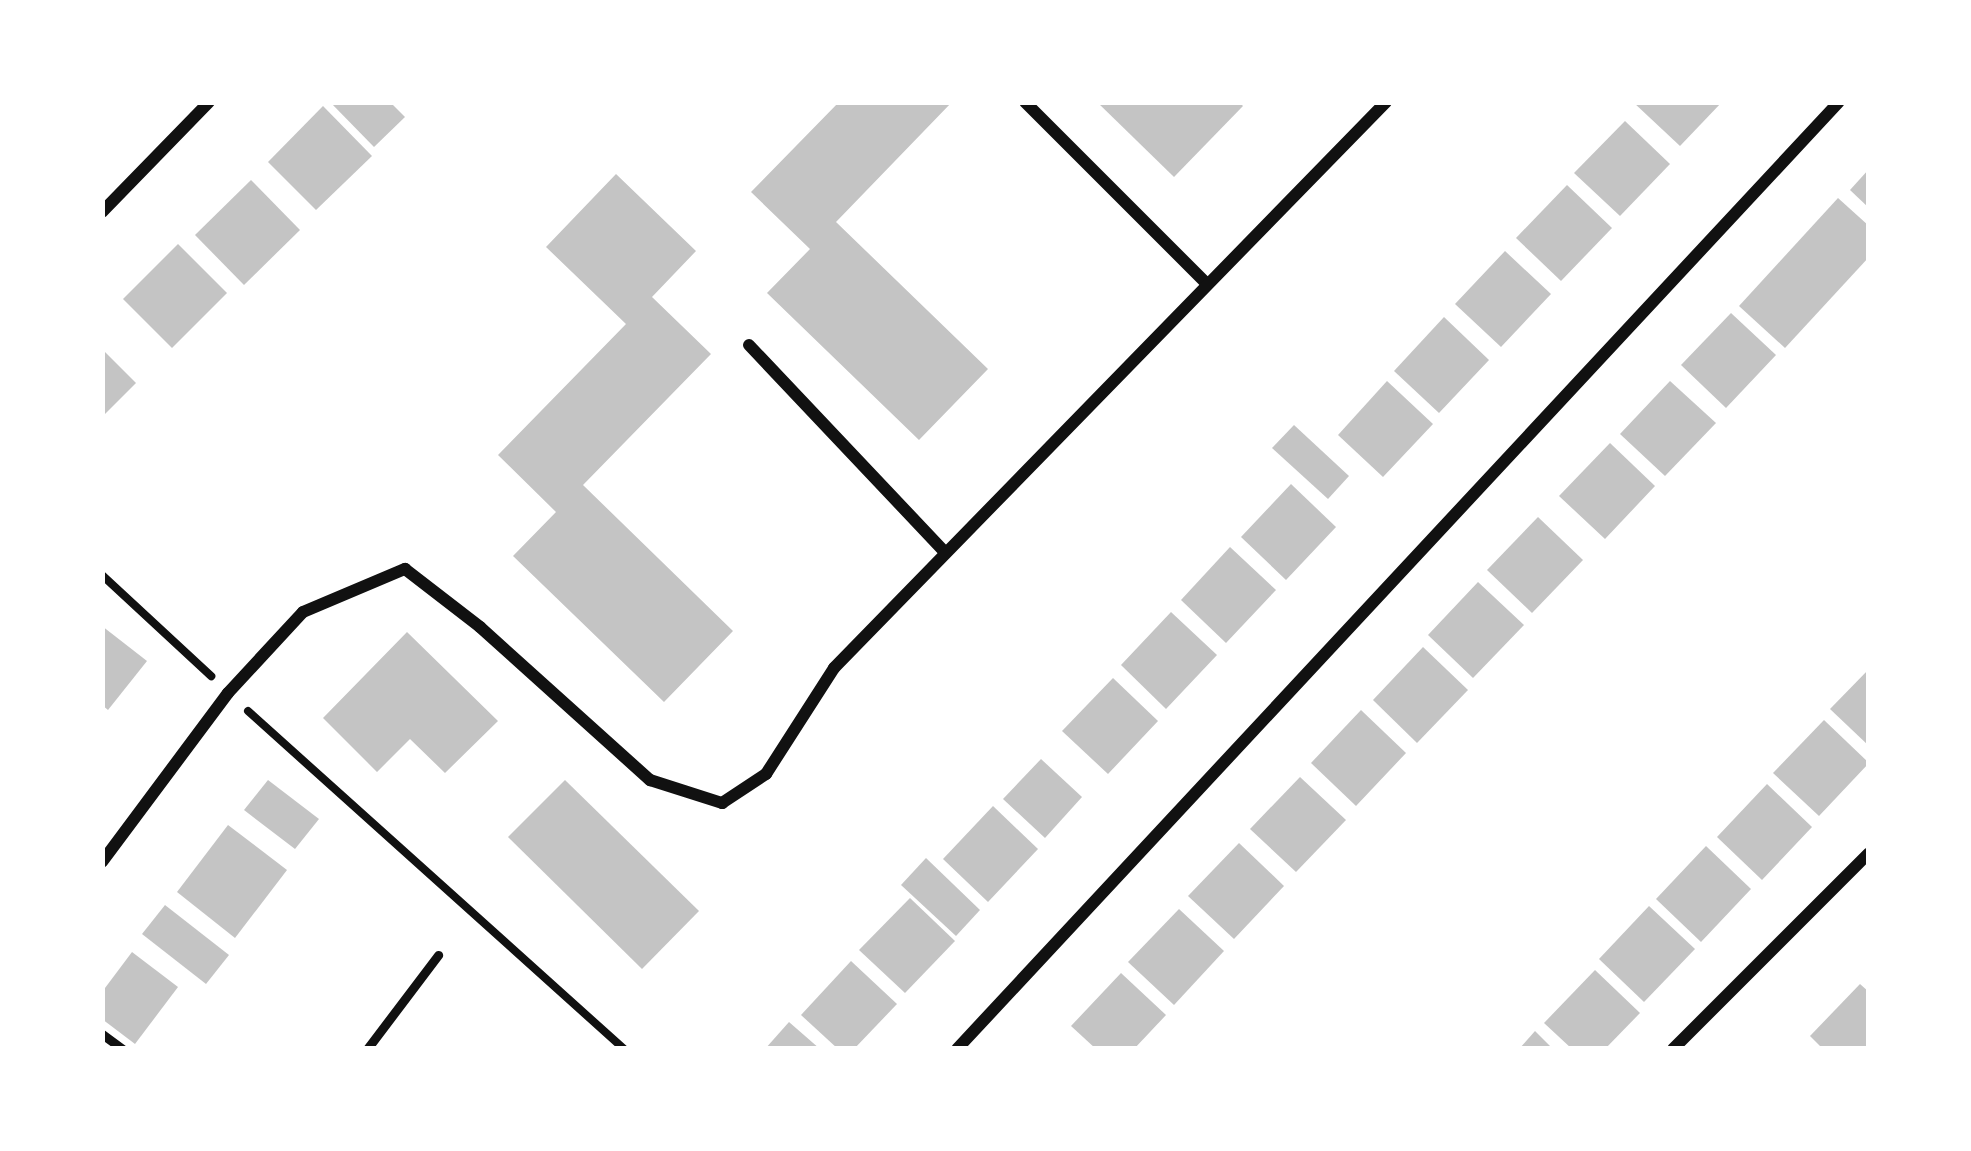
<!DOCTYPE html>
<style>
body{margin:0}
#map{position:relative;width:1971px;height:1151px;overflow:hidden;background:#fff;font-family:Rubik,sans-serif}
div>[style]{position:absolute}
.building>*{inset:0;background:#c4c4c4}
.path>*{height:8px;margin:-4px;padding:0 4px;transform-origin:4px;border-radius:4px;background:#111}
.service>*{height:9px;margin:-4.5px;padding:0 4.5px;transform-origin:4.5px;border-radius:4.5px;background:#111}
.minor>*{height:12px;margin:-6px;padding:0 6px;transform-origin:6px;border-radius:6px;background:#111}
span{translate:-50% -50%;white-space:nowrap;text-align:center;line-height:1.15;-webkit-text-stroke:9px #fff;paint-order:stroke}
.frame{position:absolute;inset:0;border:105px solid #fff;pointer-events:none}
</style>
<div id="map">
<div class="building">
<div style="clip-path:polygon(330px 102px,390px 102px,405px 117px,374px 147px)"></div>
<div style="clip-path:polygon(839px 102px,952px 102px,836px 222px,988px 369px,919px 440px,767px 293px,810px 249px,751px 192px)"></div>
<div style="clip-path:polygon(1097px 102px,1239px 102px,1243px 106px,1174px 177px)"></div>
<div style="clip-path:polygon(1633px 102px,1722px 102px,1680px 146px)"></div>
<div style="clip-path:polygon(323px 106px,372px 156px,316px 210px,268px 162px)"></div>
<div style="clip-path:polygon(1625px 121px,1670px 164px,1620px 216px,1574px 173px)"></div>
<div style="clip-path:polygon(1869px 169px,1869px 208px,1850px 190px)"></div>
<div style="clip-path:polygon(616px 174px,696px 251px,652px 297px,711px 354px,583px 485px,733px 631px,664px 702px,513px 556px,556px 512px,498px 455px,626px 324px,546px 247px)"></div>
<div style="clip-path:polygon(251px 180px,300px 230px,244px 285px,195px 235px)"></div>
<div style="clip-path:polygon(1567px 185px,1612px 228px,1561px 281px,1516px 238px)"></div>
<div style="clip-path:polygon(1838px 198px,1869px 226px,1869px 257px,1785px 348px,1739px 306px)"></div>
<div style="clip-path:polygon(178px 244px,227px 293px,172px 348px,123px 299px)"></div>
<div style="clip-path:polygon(1505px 251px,1551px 294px,1501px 347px,1455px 304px)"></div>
<div style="clip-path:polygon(1731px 313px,1776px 355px,1726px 408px,1681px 365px)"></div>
<div style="clip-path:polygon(1444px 317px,1489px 360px,1439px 413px,1394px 371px)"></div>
<div style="clip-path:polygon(102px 349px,136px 383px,102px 417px)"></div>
<div style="clip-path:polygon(1387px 381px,1433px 424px,1383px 477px,1338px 435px)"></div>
<div style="clip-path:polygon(1670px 381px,1716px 423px,1665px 476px,1620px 434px)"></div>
<div style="clip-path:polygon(1294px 425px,1349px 476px,1328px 499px,1272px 448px)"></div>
<div style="clip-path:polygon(1610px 443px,1655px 486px,1605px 539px,1559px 496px)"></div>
<div style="clip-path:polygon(1291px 484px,1336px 527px,1286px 580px,1241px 537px)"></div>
<div style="clip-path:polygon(1538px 517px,1583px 560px,1532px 613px,1487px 570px)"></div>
<div style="clip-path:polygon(1230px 547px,1276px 590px,1226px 643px,1181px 600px)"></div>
<div style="clip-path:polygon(1478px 582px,1524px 625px,1473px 678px,1428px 635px)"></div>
<div style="clip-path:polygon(1171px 612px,1217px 655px,1166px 709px,1121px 665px)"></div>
<div style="clip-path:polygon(102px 626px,147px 661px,108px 710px,102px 705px)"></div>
<div style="clip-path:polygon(407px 632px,498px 721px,445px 773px,410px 739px,377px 772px,323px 718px)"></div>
<div style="clip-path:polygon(1423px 647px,1468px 690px,1417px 743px,1373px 700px)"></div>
<div style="clip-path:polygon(1869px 669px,1869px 746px,1830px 709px)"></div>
<div style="clip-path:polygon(1113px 678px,1158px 721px,1108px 774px,1062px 731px)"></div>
<div style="clip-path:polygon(1361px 710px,1406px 753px,1356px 806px,1311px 763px)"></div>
<div style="clip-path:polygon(1824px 720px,1869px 763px,1819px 816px,1773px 773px)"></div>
<div style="clip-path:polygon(1041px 759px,1082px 797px,1045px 838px,1003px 799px)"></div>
<div style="clip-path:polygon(1300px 777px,1346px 820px,1296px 872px,1250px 829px)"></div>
<div style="clip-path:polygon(268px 780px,319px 819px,295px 849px,244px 810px)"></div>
<div style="clip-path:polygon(565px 780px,699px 911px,642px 969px,508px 837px)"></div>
<div style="clip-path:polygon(1767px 784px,1812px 827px,1762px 880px,1717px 837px)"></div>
<div style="clip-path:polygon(993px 806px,1038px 849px,988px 902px,943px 859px)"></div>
<div style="clip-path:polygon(228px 825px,287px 870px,235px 938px,177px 892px)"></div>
<div style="clip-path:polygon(1239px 843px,1284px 886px,1234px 939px,1188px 896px)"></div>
<div style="clip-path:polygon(1706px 846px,1751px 889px,1701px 942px,1656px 899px)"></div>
<div style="clip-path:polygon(926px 858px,980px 910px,956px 936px,901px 885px)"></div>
<div style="clip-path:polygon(910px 898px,955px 941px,905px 993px,859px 950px)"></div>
<div style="clip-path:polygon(165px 905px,229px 955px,206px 984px,142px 934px)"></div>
<div style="clip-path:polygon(1649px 906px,1695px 949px,1644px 1002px,1599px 959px)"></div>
<div style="clip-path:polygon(1179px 909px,1224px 951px,1174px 1005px,1128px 962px)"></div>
<div style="clip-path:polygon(132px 952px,178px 987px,135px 1044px,102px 1019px,102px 992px)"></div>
<div style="clip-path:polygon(851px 961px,897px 1004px,854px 1049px,838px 1049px,801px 1015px)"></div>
<div style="clip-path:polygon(1595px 970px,1640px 1013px,1605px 1049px,1572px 1049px,1544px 1023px)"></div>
<div style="clip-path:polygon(1121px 973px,1166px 1015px,1134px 1049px,1096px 1049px,1071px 1026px)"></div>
<div style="clip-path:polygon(1860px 984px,1869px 992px,1869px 1049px,1823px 1049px,1810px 1036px)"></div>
<div style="clip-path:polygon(789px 1022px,820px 1049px,765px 1049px)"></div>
<div style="clip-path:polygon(1535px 1031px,1553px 1049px,1519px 1049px)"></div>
</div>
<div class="path">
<div style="left:102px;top:575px;width:149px;rotate:42.8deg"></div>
<div style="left:248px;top:711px;width:506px;rotate:41.95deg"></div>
</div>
<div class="service">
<div style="left:102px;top:1034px;width:26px;rotate:36deg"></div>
<div style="left:367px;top:1049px;width:118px;rotate:-52.9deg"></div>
</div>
<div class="minor">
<div style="left:1025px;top:102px;width:257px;rotate:45deg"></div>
<div style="left:102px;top:212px;width:153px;rotate:-45.8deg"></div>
<div style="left:749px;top:345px;width:285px;rotate:46.6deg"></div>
<div style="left:102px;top:862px;width:211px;rotate:-53.3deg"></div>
<div style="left:228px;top:693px;width:110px;rotate:-47.2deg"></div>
<div style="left:303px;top:612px;width:111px;rotate:-22.9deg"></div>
<div style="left:405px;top:569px;width:95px;rotate:37.7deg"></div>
<div style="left:480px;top:627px;width:229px;rotate:42deg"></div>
<div style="left:650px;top:780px;width:76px;rotate:17.7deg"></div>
<div style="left:722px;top:803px;width:53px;rotate:-33.4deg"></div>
<div style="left:766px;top:774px;width:126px;rotate:-57.3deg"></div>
<div style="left:834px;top:668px;width:791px;rotate:-45.72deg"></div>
<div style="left:957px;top:1049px;width:1294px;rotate:-47.04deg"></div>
<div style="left:1673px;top:1049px;width:277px;rotate:-45deg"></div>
</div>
<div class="frame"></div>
</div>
